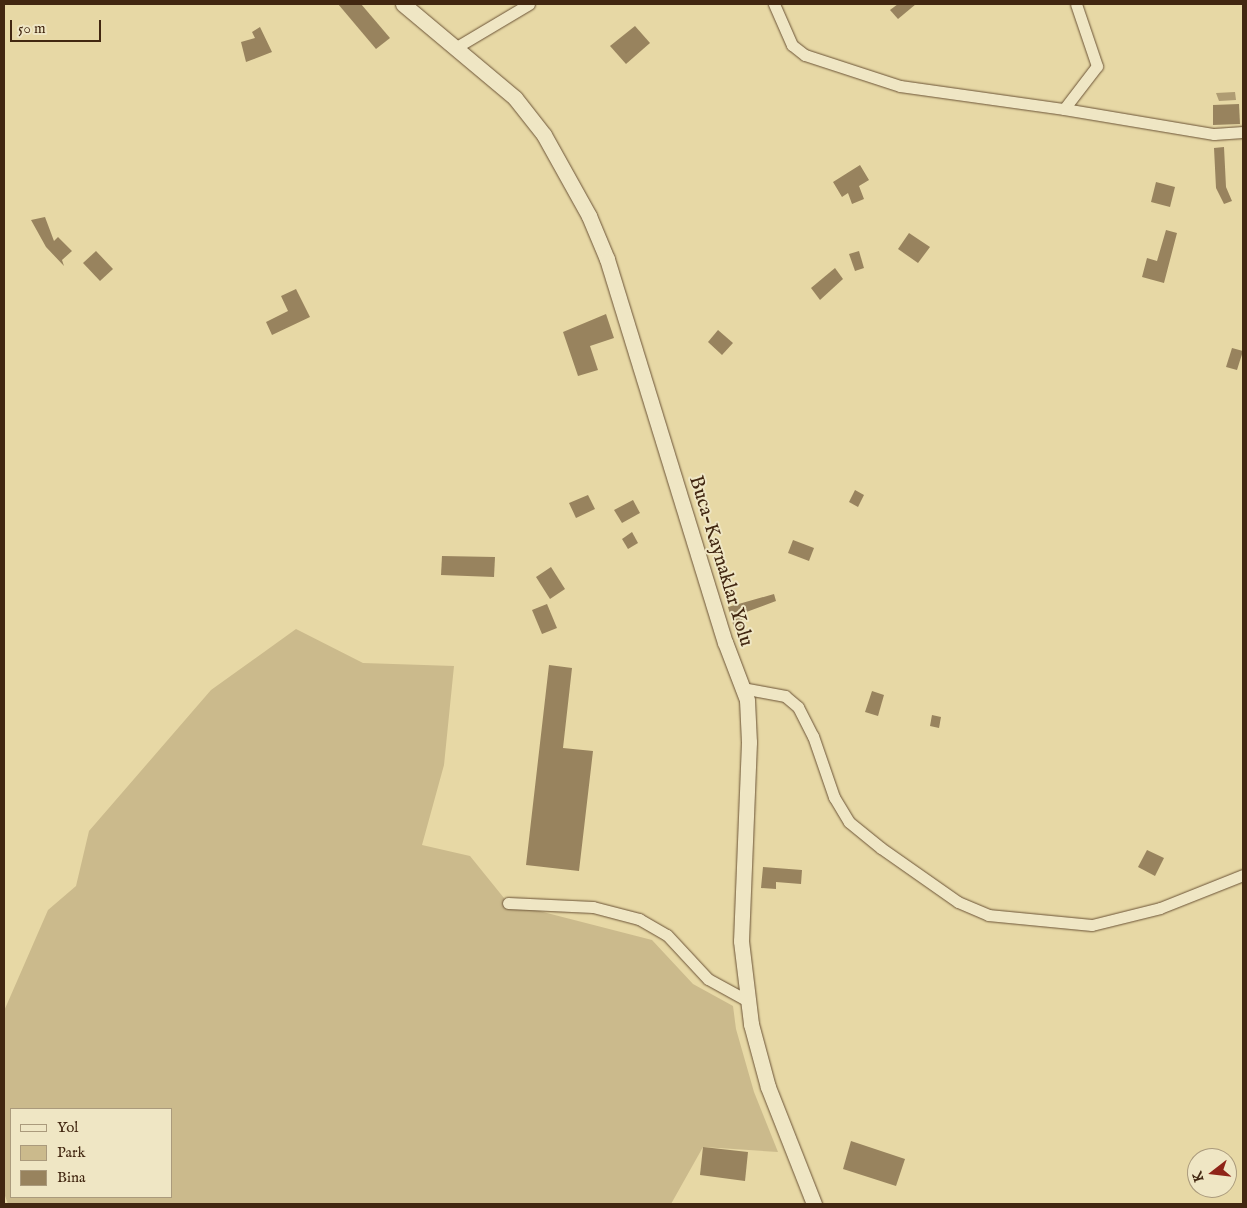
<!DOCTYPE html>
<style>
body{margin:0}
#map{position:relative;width:1247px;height:1208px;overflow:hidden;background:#e7d8a5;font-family:"IM FELL English",serif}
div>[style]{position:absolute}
.green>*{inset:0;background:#cbba8c}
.water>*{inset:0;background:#af9c73}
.building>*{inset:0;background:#98835e}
.roads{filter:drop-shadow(0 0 1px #6b5336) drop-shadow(0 0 1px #6b5336)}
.street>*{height:11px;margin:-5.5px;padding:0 5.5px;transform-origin:5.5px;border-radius:5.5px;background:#efe6c4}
.secondary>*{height:15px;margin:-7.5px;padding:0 7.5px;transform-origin:7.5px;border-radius:7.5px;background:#efe6c4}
span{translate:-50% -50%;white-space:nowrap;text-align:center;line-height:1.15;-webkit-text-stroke:4px #efe6c4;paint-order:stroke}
.street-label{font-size:20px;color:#422711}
.frame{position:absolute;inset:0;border:5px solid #422711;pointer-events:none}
.legend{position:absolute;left:10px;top:1108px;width:162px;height:90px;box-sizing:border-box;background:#efe6c4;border:1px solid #aa9a7c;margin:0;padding:6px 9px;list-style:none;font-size:15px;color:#422711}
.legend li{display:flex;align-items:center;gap:10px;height:25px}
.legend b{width:25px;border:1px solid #aa9a7c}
.north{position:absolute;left:1187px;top:1148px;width:50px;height:50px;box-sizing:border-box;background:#efe6c4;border:1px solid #aa9a7c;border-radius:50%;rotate:254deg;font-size:14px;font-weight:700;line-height:20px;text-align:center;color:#422711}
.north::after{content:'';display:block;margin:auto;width:18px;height:22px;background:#8f2418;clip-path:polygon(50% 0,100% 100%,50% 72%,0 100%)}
.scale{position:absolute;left:10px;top:20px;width:91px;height:22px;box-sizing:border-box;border:2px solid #422711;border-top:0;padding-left:6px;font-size:15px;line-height:18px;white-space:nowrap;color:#422711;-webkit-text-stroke:4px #efe6c4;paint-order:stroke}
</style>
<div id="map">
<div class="green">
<div style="clip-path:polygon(evenodd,296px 629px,363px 663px,454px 666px,444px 765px,422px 845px,470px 856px,508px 903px,652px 940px,693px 984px,733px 1006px,736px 1029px,754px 1092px,778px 1152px,703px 1147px,671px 1204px,8px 1204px,4px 1193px,4px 1011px,48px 910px,76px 886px,89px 831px,211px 690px,296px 629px,11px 1109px,171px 1109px,171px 1197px,11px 1197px,11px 1109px)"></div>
</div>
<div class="water">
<div style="clip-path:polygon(1235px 92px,1236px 100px,1219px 101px,1216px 93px)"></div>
</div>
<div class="building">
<div style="clip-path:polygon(338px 4px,361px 4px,390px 38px,376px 49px)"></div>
<div style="clip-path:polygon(898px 4px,916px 4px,898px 19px,890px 10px)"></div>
<div style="clip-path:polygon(635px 26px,650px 43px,626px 64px,610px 46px)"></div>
<div style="clip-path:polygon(260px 27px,272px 52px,246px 62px,241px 42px,255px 38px,252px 32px)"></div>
<div style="clip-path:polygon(1239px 104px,1240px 124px,1213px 125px,1213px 105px)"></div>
<div style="clip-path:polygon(1224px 147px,1226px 187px,1232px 201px,1224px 204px,1216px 188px,1214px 148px)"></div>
<div style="clip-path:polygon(860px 165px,869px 180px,859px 186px,864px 199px,852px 204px,848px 193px,842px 197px,833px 182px)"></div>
<div style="clip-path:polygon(1156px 182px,1175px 187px,1170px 207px,1151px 202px)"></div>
<div style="clip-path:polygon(45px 217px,54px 241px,58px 237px,72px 251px,62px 260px,64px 266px,46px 247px,31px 220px)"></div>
<div style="clip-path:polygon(1166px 230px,1177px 233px,1164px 283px,1142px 277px,1147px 258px,1157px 261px)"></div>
<div style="clip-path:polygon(909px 233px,930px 247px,918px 263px,898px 249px)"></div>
<div style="clip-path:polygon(96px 251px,113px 269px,100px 281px,83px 263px)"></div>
<div style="clip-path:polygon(859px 251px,864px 268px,855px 271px,849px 254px)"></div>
<div style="clip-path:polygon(835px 268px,843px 279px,820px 300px,811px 288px)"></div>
<div style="clip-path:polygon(296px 289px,310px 317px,272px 335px,266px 322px,288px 311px,281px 296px)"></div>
<div style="clip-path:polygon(606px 314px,614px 338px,590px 346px,598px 370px,578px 376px,563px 332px)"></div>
<div style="clip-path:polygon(718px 330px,733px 343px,722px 355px,708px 342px)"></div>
<div style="clip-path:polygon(1232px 348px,1243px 351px,1237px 370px,1226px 367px)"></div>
<div style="clip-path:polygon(855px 490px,864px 495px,858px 507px,849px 502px)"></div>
<div style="clip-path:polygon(588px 495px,595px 509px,576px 518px,569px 503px)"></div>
<div style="clip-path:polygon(633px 500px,640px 513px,622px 523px,614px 510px)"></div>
<div style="clip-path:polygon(632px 532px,638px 543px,628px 549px,622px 539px)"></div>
<div style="clip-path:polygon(793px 540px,814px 548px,809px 561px,788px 553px)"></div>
<div style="clip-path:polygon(442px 556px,495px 557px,494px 577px,441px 575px)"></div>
<div style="clip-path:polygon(551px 567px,565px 589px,550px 599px,536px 577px)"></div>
<div style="clip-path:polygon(774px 594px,776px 601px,741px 614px,745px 629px,735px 631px,728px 607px)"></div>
<div style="clip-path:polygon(547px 604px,557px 628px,542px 634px,532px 610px)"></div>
<div style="clip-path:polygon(549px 665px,572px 668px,563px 748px,593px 751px,579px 871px,526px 865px)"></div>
<div style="clip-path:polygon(872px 691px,884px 695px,878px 716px,865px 712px)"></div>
<div style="clip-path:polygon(932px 715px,941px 717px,939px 728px,930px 726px)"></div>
<div style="clip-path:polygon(1147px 850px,1164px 858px,1155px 876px,1138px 867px)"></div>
<div style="clip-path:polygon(763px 867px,802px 870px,801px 884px,776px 882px,776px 889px,761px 888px)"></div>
<div style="clip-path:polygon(851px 1141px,905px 1159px,896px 1186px,843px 1169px)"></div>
<div style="clip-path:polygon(703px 1147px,748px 1152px,745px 1181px,700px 1175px)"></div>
</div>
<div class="roads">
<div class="street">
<div style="left:774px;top:4px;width:45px;rotate:66.3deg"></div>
<div style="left:792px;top:45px;width:16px;rotate:38deg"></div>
<div style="left:805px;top:55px;width:100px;rotate:18.1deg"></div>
<div style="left:900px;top:86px;width:166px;rotate:8deg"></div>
<div style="left:1064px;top:109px;width:152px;rotate:9.5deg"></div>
<div style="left:1214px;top:134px;width:29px;rotate:-4deg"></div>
<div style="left:455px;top:48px;width:86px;rotate:-30.7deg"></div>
<div style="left:1064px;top:109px;width:54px;rotate:-52.5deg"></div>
<div style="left:1097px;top:66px;width:65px;rotate:-108.7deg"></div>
<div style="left:742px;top:688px;width:44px;rotate:10.5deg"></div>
<div style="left:785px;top:696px;width:17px;rotate:40deg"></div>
<div style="left:798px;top:707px;width:33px;rotate:63deg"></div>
<div style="left:813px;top:736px;width:65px;rotate:71deg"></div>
<div style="left:834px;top:797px;width:29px;rotate:59deg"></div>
<div style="left:849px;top:822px;width:41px;rotate:39.1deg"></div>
<div style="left:881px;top:848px;width:94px;rotate:35deg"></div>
<div style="left:958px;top:902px;width:33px;rotate:23deg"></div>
<div style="left:988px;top:915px;width:104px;rotate:5.5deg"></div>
<div style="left:1092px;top:925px;width:70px;rotate:-14deg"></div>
<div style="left:1160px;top:908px;width:89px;rotate:-21.7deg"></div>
<div style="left:508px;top:903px;width:85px;rotate:2.7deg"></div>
<div style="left:593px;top:907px;width:48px;rotate:14.6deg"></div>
<div style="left:639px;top:919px;width:32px;rotate:30deg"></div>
<div style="left:667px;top:935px;width:60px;rotate:47deg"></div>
<div style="left:708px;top:979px;width:46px;rotate:28.8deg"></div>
</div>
<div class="secondary">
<div style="left:403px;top:4px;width:146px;rotate:40deg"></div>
<div style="left:515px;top:98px;width:47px;rotate:51.9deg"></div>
<div style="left:544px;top:135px;width:93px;rotate:60.9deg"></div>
<div style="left:589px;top:216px;width:47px;rotate:67.3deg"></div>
<div style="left:607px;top:259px;width:401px;rotate:72.9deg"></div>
<div style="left:725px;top:642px;width:62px;rotate:69.2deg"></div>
<div style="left:747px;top:700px;width:42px;rotate:87.3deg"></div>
<div style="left:749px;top:742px;width:199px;rotate:92.3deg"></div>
<div style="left:741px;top:941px;width:84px;rotate:83.1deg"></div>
<div style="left:751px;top:1024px;width:65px;rotate:74.9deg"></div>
<div style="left:768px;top:1087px;width:126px;rotate:68.5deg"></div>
</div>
</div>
<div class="street-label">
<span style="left:721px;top:561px;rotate:73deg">Buca-Kaynaklar Yolu</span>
</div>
<div class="frame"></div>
<ul class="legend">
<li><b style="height:6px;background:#efe6c4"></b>Yol</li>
<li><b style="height:14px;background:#cbba8c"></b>Park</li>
<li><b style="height:14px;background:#98835e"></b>Bina</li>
</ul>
<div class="north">K</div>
<div class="scale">50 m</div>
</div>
